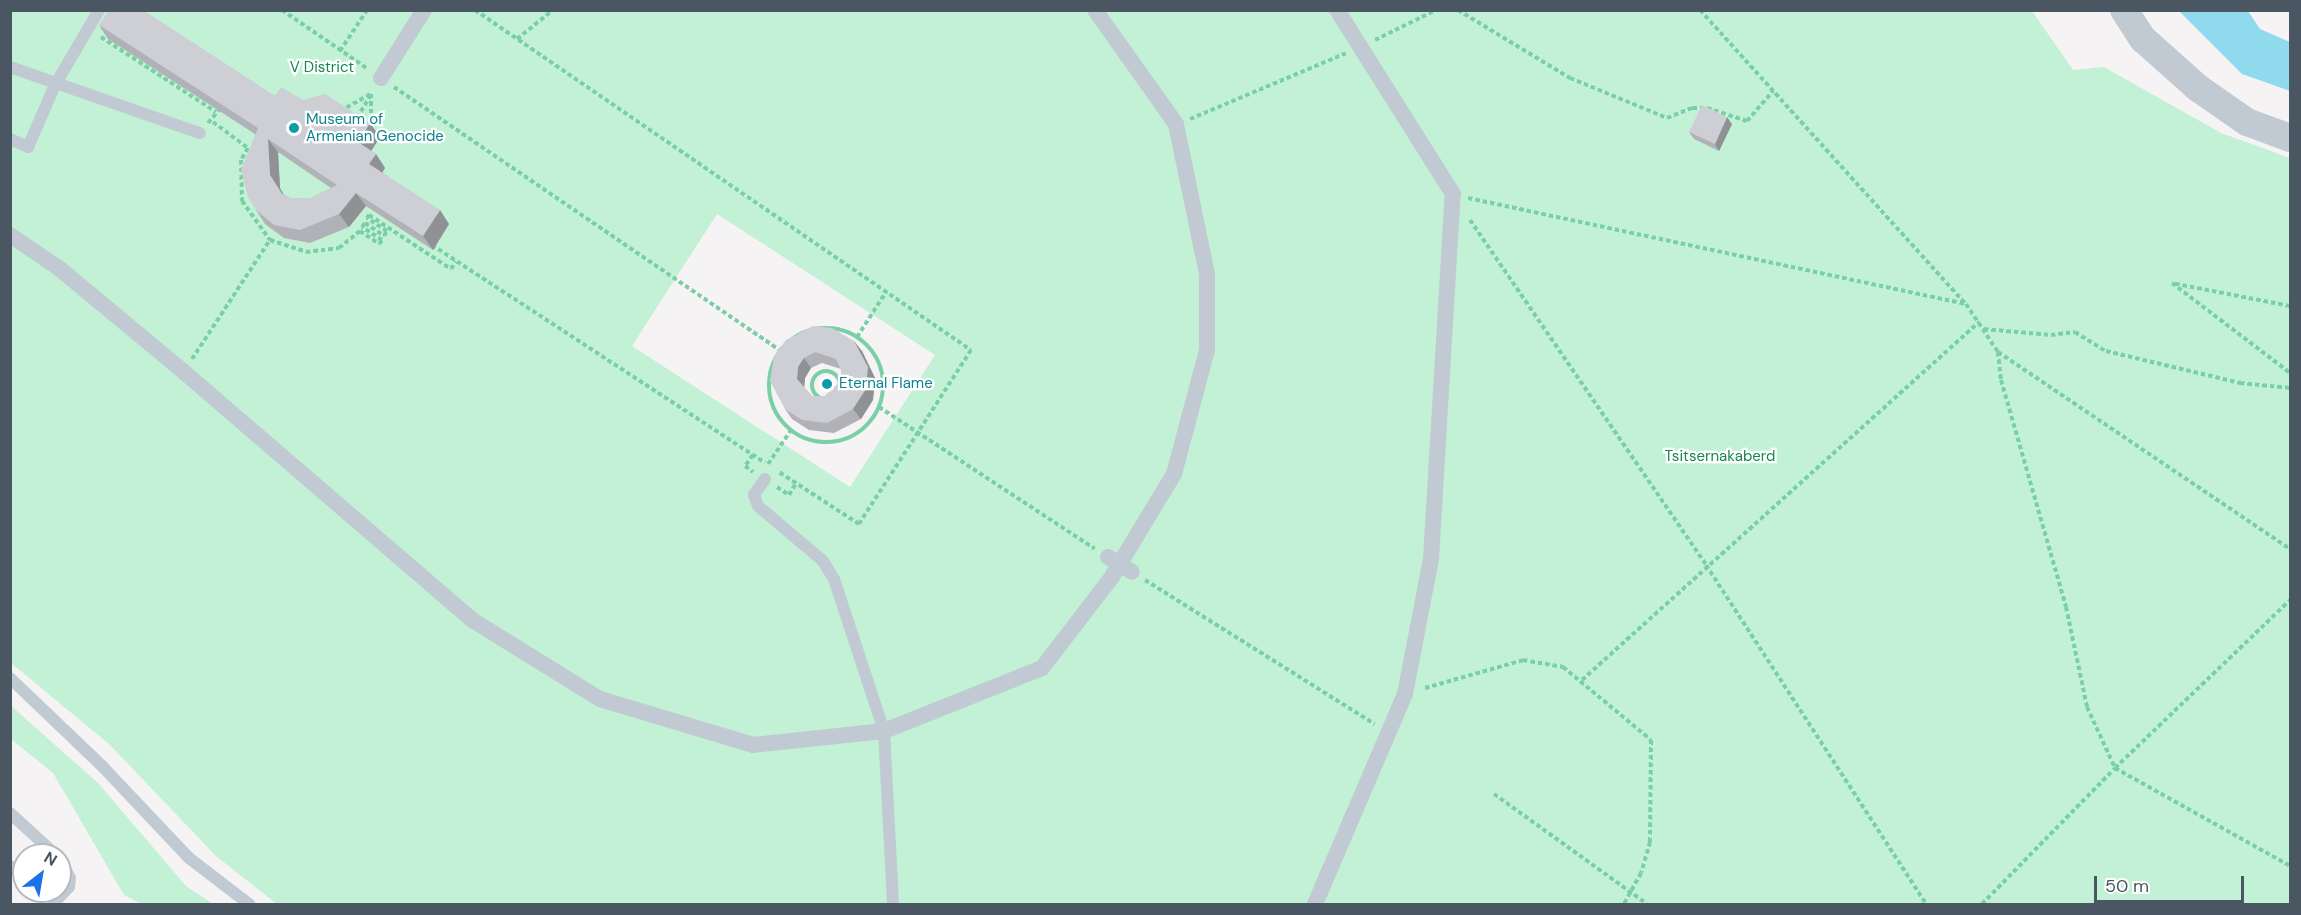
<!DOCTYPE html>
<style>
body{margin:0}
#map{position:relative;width:2301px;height:915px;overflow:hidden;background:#f5f3f3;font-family:"DM Sans",sans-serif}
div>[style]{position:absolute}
.green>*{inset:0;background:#c3f1d5}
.water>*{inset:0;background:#90daee}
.path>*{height:4px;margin-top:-2px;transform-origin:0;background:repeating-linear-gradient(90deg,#7ad0a6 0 4.5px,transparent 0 7.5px)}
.path>.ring{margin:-2px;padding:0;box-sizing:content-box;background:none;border:4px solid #7ad0a6;border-radius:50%}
.service>*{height:12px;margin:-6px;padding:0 6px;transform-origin:6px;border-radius:6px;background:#c1cad2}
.pedestrian>*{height:16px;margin:-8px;padding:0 8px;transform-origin:8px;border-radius:8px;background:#c1cad2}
.tertiary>*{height:28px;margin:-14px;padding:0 14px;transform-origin:14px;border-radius:14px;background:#c1cad2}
.wall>*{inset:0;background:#b0b2b7}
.shaded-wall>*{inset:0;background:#909195}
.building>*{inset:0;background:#cdcfd5}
.dots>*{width:16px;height:16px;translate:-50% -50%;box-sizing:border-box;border:3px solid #fff;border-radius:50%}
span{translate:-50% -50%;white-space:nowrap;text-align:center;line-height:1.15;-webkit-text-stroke:4.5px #fff;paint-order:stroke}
.park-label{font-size:15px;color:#17864f}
.culture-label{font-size:15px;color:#0d838f}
.left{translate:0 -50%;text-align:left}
.frame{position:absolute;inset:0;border:12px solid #4a5661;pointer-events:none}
.north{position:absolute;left:12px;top:843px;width:60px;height:60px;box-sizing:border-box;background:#fff;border:2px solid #b7bbc0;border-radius:50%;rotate:31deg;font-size:16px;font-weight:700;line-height:24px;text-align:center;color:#4a5661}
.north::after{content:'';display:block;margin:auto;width:21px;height:27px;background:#1a73e8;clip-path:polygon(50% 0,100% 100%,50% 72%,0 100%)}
.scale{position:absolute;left:2094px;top:876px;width:150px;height:27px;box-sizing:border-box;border:3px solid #4a5661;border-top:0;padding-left:8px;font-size:18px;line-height:21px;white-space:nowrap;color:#4a5661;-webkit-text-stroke:4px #fff;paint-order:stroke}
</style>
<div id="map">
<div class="green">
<div style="clip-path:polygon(evenodd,10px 11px,2032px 11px,2073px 70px,2104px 67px,2221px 133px,2290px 158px,2290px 904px,277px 904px,216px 856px,109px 744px,11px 663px,10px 11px,717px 214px,935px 355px,850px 487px,632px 346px,717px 214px)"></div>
<div style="clip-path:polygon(10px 705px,98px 783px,186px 886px,213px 904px,142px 904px,124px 895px,53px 773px,11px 739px)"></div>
</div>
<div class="water">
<div style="clip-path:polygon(2179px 11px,2248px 11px,2260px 29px,2290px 42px,2290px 91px,2242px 74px)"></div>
</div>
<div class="path">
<div style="left:282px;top:10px;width:104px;rotate:34.5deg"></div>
<div style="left:475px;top:10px;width:601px;rotate:34.43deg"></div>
<div style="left:971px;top:350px;width:207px;rotate:122.8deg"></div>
<div style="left:859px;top:524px;width:95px;rotate:-147deg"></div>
<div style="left:1458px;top:10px;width:131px;rotate:31.3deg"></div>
<div style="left:1570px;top:78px;width:105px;rotate:22.4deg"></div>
<div style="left:1667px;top:118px;width:27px;rotate:-22deg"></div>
<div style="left:1692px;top:108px;width:15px"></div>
<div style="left:1707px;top:108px;width:42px;rotate:18deg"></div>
<div style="left:1747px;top:121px;width:40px;rotate:-49deg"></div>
<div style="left:1700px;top:10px;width:396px;rotate:47.9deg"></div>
<div style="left:1966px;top:304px;width:58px;rotate:56.3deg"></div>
<div style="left:1998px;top:352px;width:352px;rotate:34deg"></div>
<div style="left:101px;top:37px;width:137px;rotate:33.1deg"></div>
<div style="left:517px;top:39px;width:46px;rotate:-38.9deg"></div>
<div style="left:1375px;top:40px;width:68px;rotate:-26.2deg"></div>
<div style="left:340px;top:51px;width:49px;rotate:-56.6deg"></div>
<div style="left:394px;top:87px;width:467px;rotate:34.3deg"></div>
<div style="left:371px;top:94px;width:37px;rotate:90deg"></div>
<div style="left:371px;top:131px;width:28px;rotate:122deg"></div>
<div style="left:356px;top:155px;width:41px;rotate:88.6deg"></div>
<div style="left:357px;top:196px;width:23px;rotate:121deg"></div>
<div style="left:345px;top:216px;width:26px;rotate:151deg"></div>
<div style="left:322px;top:229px;width:17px;rotate:180deg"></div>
<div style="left:305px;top:229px;width:22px;rotate:-162deg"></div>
<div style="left:284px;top:222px;width:22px;rotate:-129deg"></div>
<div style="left:270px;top:205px;width:21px;rotate:-107deg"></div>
<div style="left:264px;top:185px;width:17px;rotate:-80deg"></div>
<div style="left:267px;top:168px;width:26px;rotate:-59deg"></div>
<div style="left:280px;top:146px;width:46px;rotate:-16.5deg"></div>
<div style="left:324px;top:133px;width:27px;rotate:-54deg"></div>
<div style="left:340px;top:111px;width:35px;rotate:-29deg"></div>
<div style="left:357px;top:118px;width:26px;rotate:-59deg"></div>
<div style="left:1190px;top:119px;width:169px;rotate:-22.9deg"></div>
<div style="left:213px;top:122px;width:44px;rotate:36.6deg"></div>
<div style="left:248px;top:148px;width:14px;rotate:120deg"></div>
<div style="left:241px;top:160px;width:41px;rotate:88.6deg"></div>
<div style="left:242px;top:201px;width:48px;rotate:54.3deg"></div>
<div style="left:270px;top:240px;width:38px;rotate:18deg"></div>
<div style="left:306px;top:252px;width:33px;rotate:-7deg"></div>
<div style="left:339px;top:248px;width:27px;rotate:-39deg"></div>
<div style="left:360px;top:231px;width:23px;rotate:34deg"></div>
<div style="left:379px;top:244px;width:5px;rotate:-53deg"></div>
<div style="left:382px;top:240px;width:24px;rotate:-147deg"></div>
<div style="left:362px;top:227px;width:5px;rotate:-53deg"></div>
<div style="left:365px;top:223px;width:23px;rotate:34deg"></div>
<div style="left:384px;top:236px;width:6px;rotate:-59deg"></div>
<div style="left:387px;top:231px;width:24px;rotate:-147deg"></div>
<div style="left:367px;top:218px;width:4px;rotate:-56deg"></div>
<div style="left:369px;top:215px;width:98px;rotate:33.4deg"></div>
<div style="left:451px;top:269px;width:9px;rotate:-58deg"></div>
<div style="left:208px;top:123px;width:17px;rotate:-50deg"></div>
<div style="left:1468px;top:198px;width:509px;rotate:12.02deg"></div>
<div style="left:1470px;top:220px;width:418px;rotate:55.6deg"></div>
<div style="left:1706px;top:565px;width:404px;rotate:57deg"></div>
<div style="left:432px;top:245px;width:398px;rotate:33.2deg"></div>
<div style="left:2290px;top:306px;width:120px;rotate:-169deg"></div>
<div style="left:2172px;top:283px;width:148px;rotate:37.3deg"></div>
<div class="ring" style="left:769px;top:328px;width:110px;height:110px"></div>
<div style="left:1984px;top:329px;width:67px;rotate:5.1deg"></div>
<div style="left:2051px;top:335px;width:24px;rotate:-7deg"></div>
<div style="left:2075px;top:332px;width:36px;rotate:32deg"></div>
<div style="left:2106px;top:351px;width:138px;rotate:13.4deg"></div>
<div style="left:2240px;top:383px;width:50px;rotate:5.7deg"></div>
<div style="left:857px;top:337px;width:54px;rotate:-57.2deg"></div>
<div style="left:1998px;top:352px;width:28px;rotate:84deg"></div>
<div style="left:2001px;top:380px;width:236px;rotate:74deg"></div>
<div style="left:2066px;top:607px;width:102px;rotate:78.1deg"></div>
<div style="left:2087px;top:707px;width:67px;rotate:65.3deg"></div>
<div style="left:2115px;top:768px;width:201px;rotate:29.2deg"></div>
<div style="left:192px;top:359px;width:142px;rotate:-56.8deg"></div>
<div class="ring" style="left:812px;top:371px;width:24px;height:24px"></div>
<div style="left:879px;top:407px;width:258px;rotate:33.3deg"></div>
<div style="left:753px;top:455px;width:14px;rotate:126deg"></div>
<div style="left:745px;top:466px;width:10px;rotate:37deg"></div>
<div style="left:768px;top:464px;width:41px;rotate:-55.9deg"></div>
<div style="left:777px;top:487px;width:14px;rotate:34deg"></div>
<div style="left:789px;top:495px;width:14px;rotate:-60deg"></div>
<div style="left:1145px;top:580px;width:271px;rotate:32.1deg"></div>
<div style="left:1582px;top:680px;width:535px;rotate:-42.04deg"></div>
<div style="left:1425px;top:688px;width:102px;rotate:-15.9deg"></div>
<div style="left:1523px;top:660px;width:41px;rotate:9.9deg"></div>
<div style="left:1563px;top:667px;width:114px;rotate:39.7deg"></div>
<div style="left:1651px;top:740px;width:102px;rotate:90.6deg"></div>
<div style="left:1650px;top:842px;width:32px;rotate:106deg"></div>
<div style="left:1641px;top:873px;width:35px;rotate:119deg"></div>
<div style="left:1494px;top:794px;width:188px;rotate:35.7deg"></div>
<div style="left:1982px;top:904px;width:190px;rotate:-45.6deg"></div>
<div style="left:2115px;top:768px;width:243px;rotate:-43.8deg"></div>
</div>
<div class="service">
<div style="left:10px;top:67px;width:201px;rotate:19.2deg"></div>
<div style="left:10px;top:139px;width:20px;rotate:24deg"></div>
<div style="left:28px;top:147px;width:68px;rotate:-66.5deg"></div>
<div style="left:55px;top:85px;width:87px;rotate:-59.6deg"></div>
<div style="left:765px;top:479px;width:19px;rotate:125deg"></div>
<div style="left:754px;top:495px;width:12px;rotate:70deg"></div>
<div style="left:758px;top:506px;width:85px;rotate:40.2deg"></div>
<div style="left:823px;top:561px;width:21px;rotate:59deg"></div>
<div style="left:834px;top:579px;width:160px;rotate:71.8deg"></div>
<div style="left:884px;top:731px;width:173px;rotate:87deg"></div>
<div style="left:10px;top:678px;width:129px;rotate:43.7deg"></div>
<div style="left:103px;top:767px;width:125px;rotate:46.6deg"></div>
<div style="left:189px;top:858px;width:76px;rotate:37.5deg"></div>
<div style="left:10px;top:813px;width:62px;rotate:42.4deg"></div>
<div style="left:10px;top:866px;width:17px;rotate:33deg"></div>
<div style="left:53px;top:904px;width:23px;rotate:-47deg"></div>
<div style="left:69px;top:887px;width:9px;rotate:-84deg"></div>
<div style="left:70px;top:878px;width:21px;rotate:-118deg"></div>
</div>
<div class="pedestrian">
<div style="left:381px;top:78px;width:80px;rotate:-57.7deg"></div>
<div style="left:10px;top:235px;width:60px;rotate:34.2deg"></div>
<div style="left:60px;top:269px;width:161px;rotate:39.7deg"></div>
<div style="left:184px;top:372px;width:382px;rotate:40.7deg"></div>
<div style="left:474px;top:621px;width:148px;rotate:31.8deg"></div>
<div style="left:600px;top:699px;width:160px;rotate:16.7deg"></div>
<div style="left:753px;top:745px;width:132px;rotate:-6.1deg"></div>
<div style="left:884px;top:731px;width:170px;rotate:-21.7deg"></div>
<div style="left:1042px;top:668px;width:113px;rotate:-52.5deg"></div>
<div style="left:1111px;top:578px;width:122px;rotate:-58.8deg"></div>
<div style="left:1174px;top:474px;width:128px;rotate:-75.1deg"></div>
<div style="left:1207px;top:350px;width:76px;rotate:-90deg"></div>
<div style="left:1207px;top:274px;width:153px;rotate:-101.7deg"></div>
<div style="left:1176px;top:124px;width:140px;rotate:-125.4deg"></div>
<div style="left:1108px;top:557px;width:28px;rotate:32deg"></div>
<div style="left:1315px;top:904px;width:228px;rotate:-66.8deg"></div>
<div style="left:1405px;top:694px;width:137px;rotate:-79.1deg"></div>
<div style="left:1431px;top:559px;width:366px;rotate:-86.6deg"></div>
<div style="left:1453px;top:194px;width:218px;rotate:-122.2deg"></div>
</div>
<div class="tertiary">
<div style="left:2124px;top:10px;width:35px;rotate:57deg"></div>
<div style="left:2143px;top:39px;width:74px;rotate:41.7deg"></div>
<div style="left:2198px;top:88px;width:60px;rotate:34.8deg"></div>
<div style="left:2247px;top:122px;width:46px;rotate:20.4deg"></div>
</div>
<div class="wall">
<div style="clip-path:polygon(evenodd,99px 25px,275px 96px,303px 100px,380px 137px,371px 151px,376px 154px,385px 168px,382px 172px,449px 224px,433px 250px,366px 206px,349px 227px,310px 243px,284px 238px,265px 224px,256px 210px,255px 134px,108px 39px,99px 25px,278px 152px,331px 188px,311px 198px,290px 198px,283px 194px,280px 188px,278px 152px)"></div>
<div style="clip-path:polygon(1732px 124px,1719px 151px,1694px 139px,1689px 132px)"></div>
<div style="clip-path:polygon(evenodd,786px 340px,862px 351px,875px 378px,873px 400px,861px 419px,834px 433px,809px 430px,792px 419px,785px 409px,786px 340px,822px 363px,841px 369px,841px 381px,825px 396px,812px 396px,804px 387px,805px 378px,811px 368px,822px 363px)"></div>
</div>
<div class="shaded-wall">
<div style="clip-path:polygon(1727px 117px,1732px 124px,1719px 151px,1715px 144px)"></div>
<div style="clip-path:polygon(370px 123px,380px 137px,368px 156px,358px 142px)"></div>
<div style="clip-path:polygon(268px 139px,278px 152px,280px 188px,291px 206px,270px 175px)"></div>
<div style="clip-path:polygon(376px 154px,385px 168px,379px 178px,369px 164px)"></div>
<div style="clip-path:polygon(356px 193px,366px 206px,349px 227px,339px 214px)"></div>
<div style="clip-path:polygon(440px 210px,449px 224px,433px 250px,423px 236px)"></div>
<div style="clip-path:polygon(854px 341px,862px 351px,875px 378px,873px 400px,861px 419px,853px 409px)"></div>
<div style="clip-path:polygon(804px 358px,811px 368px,805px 378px,804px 390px,797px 379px,798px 367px)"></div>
</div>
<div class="building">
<div style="clip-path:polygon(evenodd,109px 10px,143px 10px,275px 96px,281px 87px,303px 100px,325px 94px,370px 123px,358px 142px,376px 154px,369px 164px,440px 210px,423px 236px,356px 193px,339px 214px,300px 230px,274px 225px,256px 210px,248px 197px,241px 170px,258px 128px,99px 25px,109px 10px,268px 139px,337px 185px,311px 198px,290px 198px,281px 193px,270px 175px,268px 139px)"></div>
<div style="clip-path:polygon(1702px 105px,1727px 117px,1715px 144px,1689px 132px)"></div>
<div style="clip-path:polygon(evenodd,813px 326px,832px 328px,854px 341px,868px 367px,866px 389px,853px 409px,827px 423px,802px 420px,785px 409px,770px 381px,774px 356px,786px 340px,813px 326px,815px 352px,836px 359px,841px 370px,841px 381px,825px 396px,812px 396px,797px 379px,798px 367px,804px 358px,815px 352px)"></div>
</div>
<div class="dots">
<div style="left:294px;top:128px;background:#0f9aa8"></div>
<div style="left:827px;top:384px;background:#0f9aa8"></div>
</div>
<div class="park-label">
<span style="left:322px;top:68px">V District</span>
<span style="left:1720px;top:457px">Tsitsernakaberd</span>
</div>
<div class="culture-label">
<span class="left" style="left:306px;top:128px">Museum of<br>Armenian Genocide</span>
<span class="left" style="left:839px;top:384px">Eternal Flame</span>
</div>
<div class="frame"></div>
<div class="north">N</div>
<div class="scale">50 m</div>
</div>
